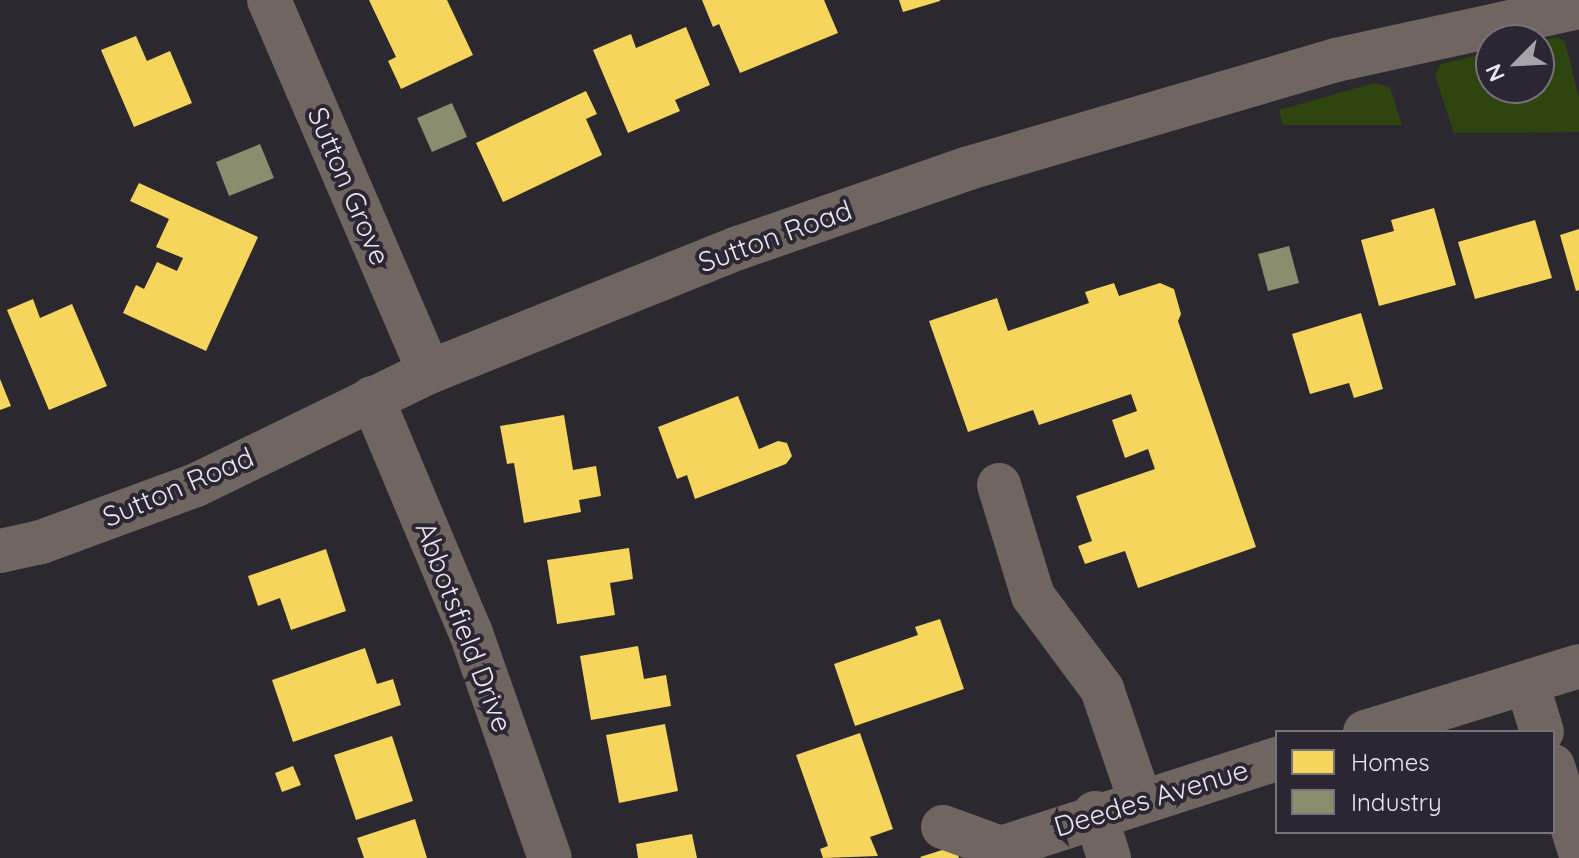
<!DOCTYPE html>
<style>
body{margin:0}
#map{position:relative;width:1579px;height:858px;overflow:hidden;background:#2c282f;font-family:Quicksand,sans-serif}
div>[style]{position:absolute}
.green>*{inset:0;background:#2f4510}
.homes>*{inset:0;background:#f6d55c}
.industry>*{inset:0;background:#8c8c6e}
.minor>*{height:44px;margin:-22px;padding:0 22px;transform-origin:22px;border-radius:22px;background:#706661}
span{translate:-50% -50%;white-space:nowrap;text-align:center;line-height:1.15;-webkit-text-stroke:8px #2c2532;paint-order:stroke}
.street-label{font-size:28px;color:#eae5ee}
.legend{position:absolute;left:1275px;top:730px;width:280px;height:104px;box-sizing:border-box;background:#2c2532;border:2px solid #78727d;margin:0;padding:10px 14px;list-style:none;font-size:24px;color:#eae5ee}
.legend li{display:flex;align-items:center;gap:16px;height:40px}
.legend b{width:40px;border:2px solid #78727d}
.north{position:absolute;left:1475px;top:24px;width:80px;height:80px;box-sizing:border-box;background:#2c2532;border:2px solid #78727d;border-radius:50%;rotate:246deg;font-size:22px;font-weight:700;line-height:32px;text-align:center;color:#eae5ee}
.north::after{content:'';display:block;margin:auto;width:28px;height:36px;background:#a8a3ab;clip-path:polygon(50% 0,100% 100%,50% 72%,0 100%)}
</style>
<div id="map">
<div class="green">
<div style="clip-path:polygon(1558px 37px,1565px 42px,1579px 98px,1579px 132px,1454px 133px,1435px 75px,1441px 64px,1491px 52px,1491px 88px,1539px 88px,1539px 41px)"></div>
<div style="clip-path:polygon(1374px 83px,1390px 87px,1402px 125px,1283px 125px,1279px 110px)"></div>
</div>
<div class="homes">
<div style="clip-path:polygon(369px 0,447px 0,473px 55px,401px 89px,388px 61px,396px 57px)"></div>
<div style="clip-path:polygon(702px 0,824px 0,838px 33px,740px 73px,719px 24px,713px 27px)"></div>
<div style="clip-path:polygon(899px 0,940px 0,940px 1px,903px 12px)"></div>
<div style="clip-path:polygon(686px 27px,710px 85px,675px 100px,680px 111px,628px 133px,593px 50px,631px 34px,636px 48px)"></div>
<div style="clip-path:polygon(136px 36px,147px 61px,170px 51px,192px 103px,134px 127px,101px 50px)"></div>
<div style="clip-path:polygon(586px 91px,597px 114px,586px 119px,602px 155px,503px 202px,476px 143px)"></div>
<div style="clip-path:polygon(139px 183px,258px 237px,206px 351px,123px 313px,136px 285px,144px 289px,157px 262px,177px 271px,183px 258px,156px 247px,169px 219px,130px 201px)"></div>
<div style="clip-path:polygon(1434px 208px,1456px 285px,1379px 306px,1361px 240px,1394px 231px,1391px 220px)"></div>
<div style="clip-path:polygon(1535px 220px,1552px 278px,1475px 299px,1458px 242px)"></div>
<div style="clip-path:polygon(1579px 229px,1579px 290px,1576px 291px,1560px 235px)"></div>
<div style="clip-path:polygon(1114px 283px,1119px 296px,1160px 283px,1174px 289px,1181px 314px,1178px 321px,1256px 547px,1138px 588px,1125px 551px,1085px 564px,1078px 546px,1092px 541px,1076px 496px,1155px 469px,1148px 449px,1125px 458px,1112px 420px,1137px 411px,1131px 394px,1039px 425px,1033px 410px,968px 432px,929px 321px,997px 298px,1008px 331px,1089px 303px,1085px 292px)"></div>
<div style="clip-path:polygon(33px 299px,40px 318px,72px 304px,107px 386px,49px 410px,7px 310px)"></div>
<div style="clip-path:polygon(1361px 313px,1383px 389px,1354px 398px,1349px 383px,1310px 394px,1292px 334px)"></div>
<div style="clip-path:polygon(0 379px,11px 406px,0 410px)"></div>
<div style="clip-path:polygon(738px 396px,759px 449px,778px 441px,787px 443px,792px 456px,786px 464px,695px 499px,687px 475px,677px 479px,658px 427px)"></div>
<div style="clip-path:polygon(564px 415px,573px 470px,596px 466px,601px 496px,579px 500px,581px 512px,524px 523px,514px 463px,507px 464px,500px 426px)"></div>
<div style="clip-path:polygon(629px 548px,633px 579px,610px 583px,615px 615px,557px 624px,547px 560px)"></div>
<div style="clip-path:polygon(326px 549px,346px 611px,291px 630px,280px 598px,258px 606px,248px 576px)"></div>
<div style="clip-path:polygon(940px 619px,964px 689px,855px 726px,834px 664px,918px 635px,915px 627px)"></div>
<div style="clip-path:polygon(638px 646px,644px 679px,666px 675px,671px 706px,591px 720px,580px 656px)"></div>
<div style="clip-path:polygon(365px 648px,377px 684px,393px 679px,401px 705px,293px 742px,272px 680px)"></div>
<div style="clip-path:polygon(665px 724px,678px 791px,619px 803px,606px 735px)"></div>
<div style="clip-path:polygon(860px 733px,893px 829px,870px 837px,878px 856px,823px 858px,820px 849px,828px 846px,796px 755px)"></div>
<div style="clip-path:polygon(392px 736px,413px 801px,356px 820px,334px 755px)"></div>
<div style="clip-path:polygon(293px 766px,301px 785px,282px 792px,275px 773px)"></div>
<div style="clip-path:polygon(415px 819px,427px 858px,364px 858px,357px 838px)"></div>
<div style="clip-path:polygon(692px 834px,697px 858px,638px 858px,636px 844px)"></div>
<div style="clip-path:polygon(955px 846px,959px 858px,921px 858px,920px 857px)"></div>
</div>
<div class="industry">
<div style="clip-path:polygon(452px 103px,467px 137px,432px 152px,417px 118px)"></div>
<div style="clip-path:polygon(260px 144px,274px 178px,229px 196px,216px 162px)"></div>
<div style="clip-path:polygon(1289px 246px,1299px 283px,1268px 291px,1258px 254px)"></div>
</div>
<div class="minor">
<div style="left:269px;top:0;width:405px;rotate:66.7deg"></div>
<div style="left:372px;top:398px;width:255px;rotate:67.2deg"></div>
<div style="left:471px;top:633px;width:238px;rotate:70.7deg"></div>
<div style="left:999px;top:485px;width:116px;rotate:73deg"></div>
<div style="left:1033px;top:596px;width:116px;rotate:53.4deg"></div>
<div style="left:1102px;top:689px;width:117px;rotate:71.1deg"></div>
<div style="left:0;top:551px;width:42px;rotate:-12.4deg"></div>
<div style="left:41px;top:542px;width:165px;rotate:-20.2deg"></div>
<div style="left:196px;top:485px;width:259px;rotate:-25.9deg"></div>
<div style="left:429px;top:372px;width:333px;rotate:-21.9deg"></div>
<div style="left:738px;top:248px;width:244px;rotate:-19.1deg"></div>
<div style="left:969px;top:168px;width:383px;rotate:-16.4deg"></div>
<div style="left:1336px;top:60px;width:249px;rotate:-12.3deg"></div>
<div style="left:1527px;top:683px;width:51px;rotate:73deg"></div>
<div style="left:1365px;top:732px;width:224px;rotate:-17.1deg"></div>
<div style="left:1553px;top:766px;width:87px;rotate:72.6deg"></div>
<div style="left:1095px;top:813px;width:47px;rotate:72.7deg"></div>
<div style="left:943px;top:827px;width:62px;rotate:19.9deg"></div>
<div style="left:1001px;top:848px;width:11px;rotate:68deg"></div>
<div style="left:1001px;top:848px;width:290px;rotate:-17.9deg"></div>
</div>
<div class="street-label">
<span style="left:349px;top:186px;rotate:67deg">Sutton Grove</span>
<span style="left:775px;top:236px;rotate:-20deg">Sutton Road</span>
<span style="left:178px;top:487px;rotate:-23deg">Sutton Road</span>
<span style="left:464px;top:627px;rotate:69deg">Abbotsfield Drive</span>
<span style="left:1151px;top:798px;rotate:-17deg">Deedes Avenue</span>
</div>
<ul class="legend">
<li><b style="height:22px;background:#f6d55c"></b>Homes</li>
<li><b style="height:22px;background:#8c8c6e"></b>Industry</li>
</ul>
<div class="north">N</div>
</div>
